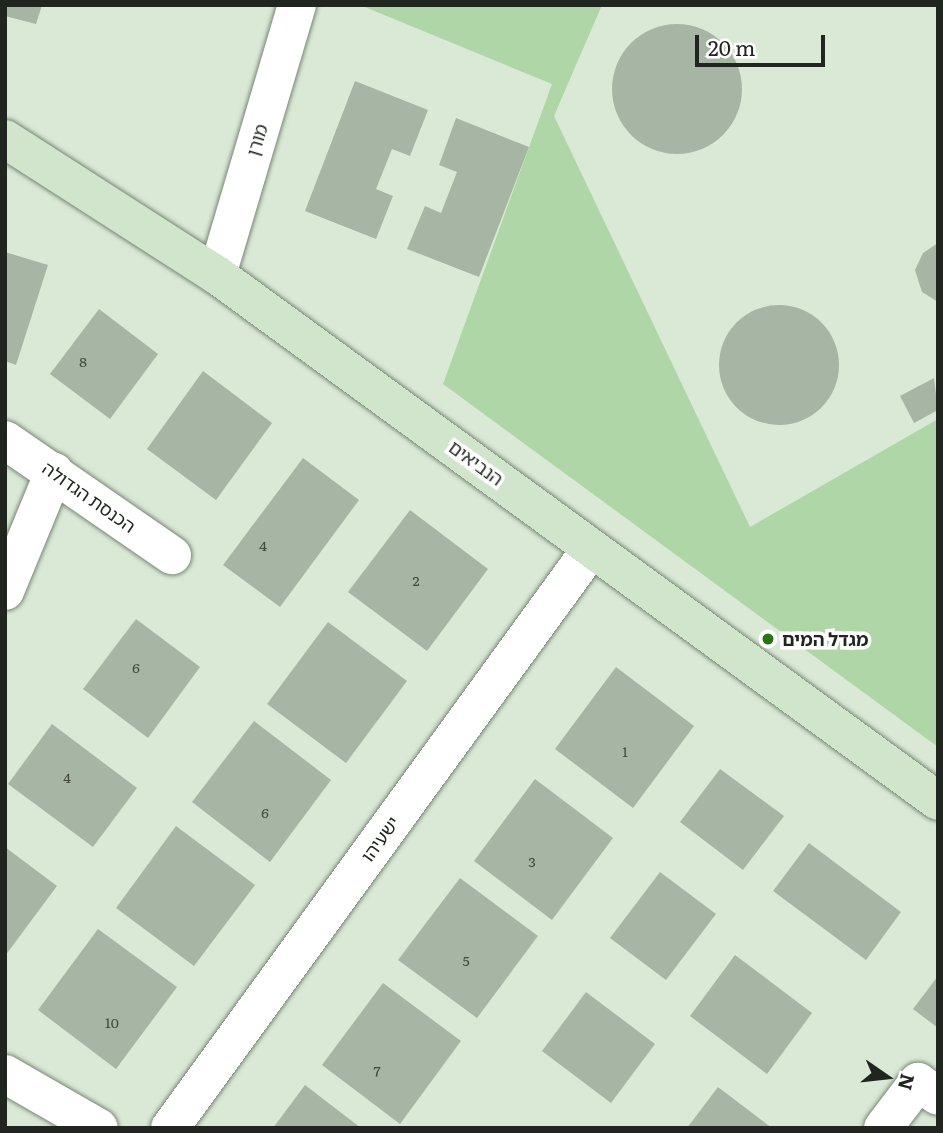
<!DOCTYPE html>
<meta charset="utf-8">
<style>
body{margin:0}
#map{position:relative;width:943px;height:1133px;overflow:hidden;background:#dae9d6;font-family:Literata,"Noto Sans Hebrew",serif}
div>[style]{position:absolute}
.green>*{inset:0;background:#aed6a6}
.building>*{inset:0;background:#a7b6a4}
.round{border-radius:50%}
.roads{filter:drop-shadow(0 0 2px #788675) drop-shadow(0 0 2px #788675)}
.street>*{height:38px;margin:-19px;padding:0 19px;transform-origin:19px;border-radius:19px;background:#fff}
.secondary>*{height:38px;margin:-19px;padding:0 19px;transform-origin:19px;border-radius:19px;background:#d1e5cc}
.dots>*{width:19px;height:19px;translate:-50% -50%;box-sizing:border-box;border:4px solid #fff;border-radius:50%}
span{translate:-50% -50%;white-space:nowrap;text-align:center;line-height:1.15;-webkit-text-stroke:7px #fff;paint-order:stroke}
.number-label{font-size:14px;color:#424a40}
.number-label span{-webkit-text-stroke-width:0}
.street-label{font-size:18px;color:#20261f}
.poi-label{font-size:18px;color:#20261f;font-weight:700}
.left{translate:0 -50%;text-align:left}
.frame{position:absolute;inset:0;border:7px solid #20261f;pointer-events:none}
.north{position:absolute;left:852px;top:1042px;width:70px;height:70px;-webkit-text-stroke:5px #fff;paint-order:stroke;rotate:104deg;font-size:19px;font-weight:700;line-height:28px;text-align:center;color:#20261f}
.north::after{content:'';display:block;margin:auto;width:24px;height:32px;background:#20261f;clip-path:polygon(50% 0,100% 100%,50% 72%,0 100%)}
.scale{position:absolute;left:695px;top:35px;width:130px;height:32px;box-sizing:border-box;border:4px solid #20261f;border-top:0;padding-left:9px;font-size:21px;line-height:24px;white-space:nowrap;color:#20261f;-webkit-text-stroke:5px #fff;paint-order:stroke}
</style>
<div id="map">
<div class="green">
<div style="clip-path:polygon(360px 5px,602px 5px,554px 116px,750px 527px,938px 419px,938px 747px,443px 384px,552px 84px)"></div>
</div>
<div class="building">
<div style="clip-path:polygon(5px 5px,42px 5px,36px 24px,5px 16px)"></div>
<div class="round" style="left:612px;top:24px;width:130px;height:130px"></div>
<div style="clip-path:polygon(355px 81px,428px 110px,410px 156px,392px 149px,376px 189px,393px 196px,376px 239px,305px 211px)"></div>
<div style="clip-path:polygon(456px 118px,529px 147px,479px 277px,407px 249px,425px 206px,441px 213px,457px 172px,439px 165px)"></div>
<div style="clip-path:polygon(938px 243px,938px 302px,922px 292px,915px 270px,923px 253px)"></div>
<div style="clip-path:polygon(5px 252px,48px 265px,16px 365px,5px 361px)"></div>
<div class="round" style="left:719px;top:305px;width:120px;height:120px"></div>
<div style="clip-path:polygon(99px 309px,158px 354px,110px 419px,50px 374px)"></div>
<div style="clip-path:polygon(203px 371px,272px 423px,216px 500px,147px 449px)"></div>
<div style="clip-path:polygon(934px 378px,938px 410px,914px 423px,900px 396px)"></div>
<div style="clip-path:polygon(303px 458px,359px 500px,280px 607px,223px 565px)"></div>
<div style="clip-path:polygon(410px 510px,488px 569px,427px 651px,348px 592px)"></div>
<div style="clip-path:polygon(136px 619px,200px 667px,148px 738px,83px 689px)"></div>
<div style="clip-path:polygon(328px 622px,407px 681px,346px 763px,267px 704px)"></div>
<div style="clip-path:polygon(616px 667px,694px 726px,633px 808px,555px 749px)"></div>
<div style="clip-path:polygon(254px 721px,331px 780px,270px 862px,192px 802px)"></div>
<div style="clip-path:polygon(52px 724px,137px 788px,93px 847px,8px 784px)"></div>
<div style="clip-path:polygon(720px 769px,784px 816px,743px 870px,680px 822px)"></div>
<div style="clip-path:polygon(535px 779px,613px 838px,552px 920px,474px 861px)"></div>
<div style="clip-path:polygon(176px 826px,255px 885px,194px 966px,116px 908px)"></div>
<div style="clip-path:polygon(809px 843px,901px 912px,866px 960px,773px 891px)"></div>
<div style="clip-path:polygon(5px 847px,57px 886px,5px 956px)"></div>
<div style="clip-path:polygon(660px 872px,716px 914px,666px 980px,610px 938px)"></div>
<div style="clip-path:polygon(460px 878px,538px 936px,477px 1018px,398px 960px)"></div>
<div style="clip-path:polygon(98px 929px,177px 987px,116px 1069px,38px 1010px)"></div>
<div style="clip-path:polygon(735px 955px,812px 1013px,767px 1074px,690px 1016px)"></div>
<div style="clip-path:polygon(938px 976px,938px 1028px,913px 1009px)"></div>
<div style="clip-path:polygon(383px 983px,461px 1041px,400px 1124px,322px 1065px)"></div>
<div style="clip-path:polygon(586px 992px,655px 1044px,611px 1103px,542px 1051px)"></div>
<div style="clip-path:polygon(305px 1085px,361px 1128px,273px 1128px)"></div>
<div style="clip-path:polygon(718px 1087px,772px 1128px,687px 1128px)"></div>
</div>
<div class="roads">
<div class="street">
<div style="left:217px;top:275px;width:282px;rotate:-73.5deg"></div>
<div style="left:5px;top:440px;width:203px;rotate:34.6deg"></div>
<div style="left:5px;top:591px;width:129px;rotate:-67.6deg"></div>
<div style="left:5px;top:1074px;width:108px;rotate:29.9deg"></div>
<div style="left:170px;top:1128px;width:716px;rotate:-53.98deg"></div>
<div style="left:883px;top:1128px;width:58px;rotate:-52.7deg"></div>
<div style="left:918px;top:1082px;width:24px;rotate:35deg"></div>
</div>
<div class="secondary">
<div style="left:5px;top:139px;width:252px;rotate:32.7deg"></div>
<div style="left:217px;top:275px;width:892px;rotate:36.11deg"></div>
</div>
</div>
<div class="dots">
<div style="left:768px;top:639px;background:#2a7315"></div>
</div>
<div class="number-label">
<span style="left:83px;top:361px">8</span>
<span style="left:263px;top:545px">4</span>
<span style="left:416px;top:580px">2</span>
<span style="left:136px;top:667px">6</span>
<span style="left:625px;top:751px">1</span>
<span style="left:67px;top:777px">4</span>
<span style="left:265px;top:812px">6</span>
<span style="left:532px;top:861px">3</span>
<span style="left:466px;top:960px">5</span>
<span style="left:112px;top:1022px">10</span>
<span style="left:377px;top:1070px">7</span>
</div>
<div class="street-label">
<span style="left:257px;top:140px;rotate:-73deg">מורן</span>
<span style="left:476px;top:463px;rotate:36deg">הנביאים</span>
<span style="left:89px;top:497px;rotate:35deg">הכנסת הגדולה</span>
<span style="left:380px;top:839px;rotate:-54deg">ישעיהו</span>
</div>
<div class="poi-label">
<span class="left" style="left:782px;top:639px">מגדל המים</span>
</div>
<div class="frame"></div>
<div class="north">N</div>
<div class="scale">20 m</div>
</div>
